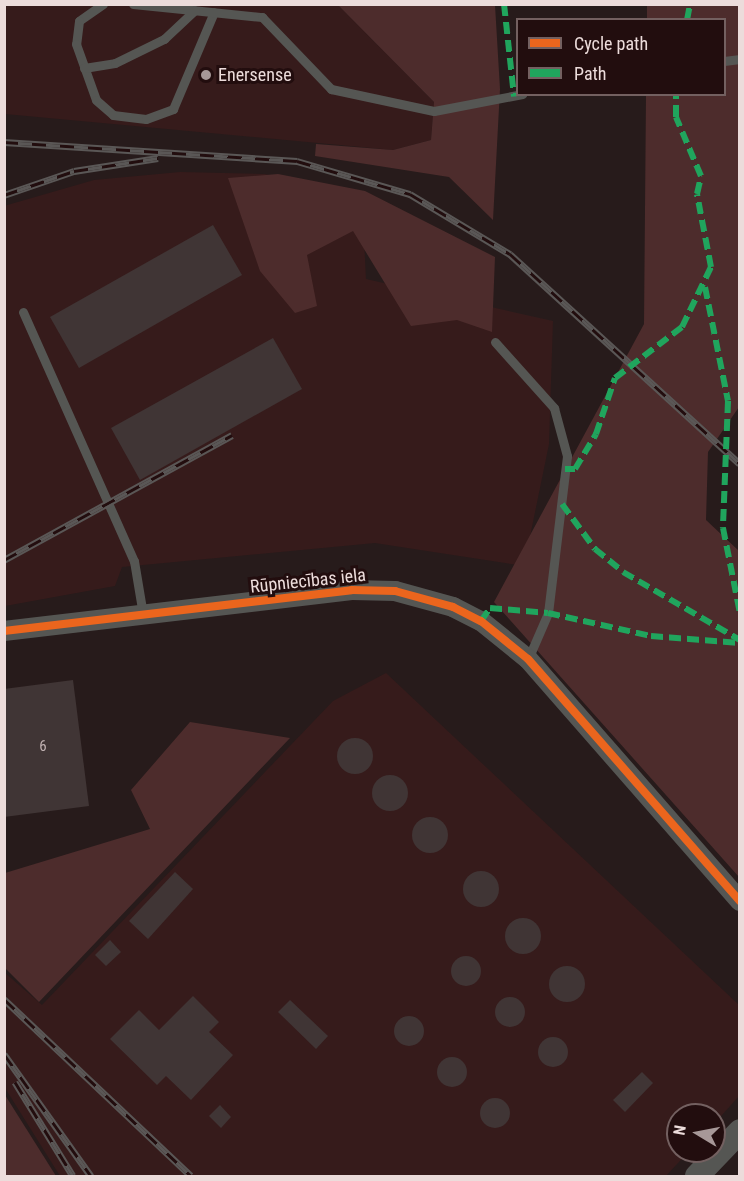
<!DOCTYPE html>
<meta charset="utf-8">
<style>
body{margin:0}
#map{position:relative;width:744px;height:1181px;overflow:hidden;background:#271b1b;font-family:"Roboto Condensed",sans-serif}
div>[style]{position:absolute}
.built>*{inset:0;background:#361b1b}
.green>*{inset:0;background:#4d2c2c}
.building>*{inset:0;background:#403535}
.round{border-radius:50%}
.service>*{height:9px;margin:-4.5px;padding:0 4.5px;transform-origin:4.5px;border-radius:4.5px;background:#555653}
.minor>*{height:20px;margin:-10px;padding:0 10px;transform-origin:10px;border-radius:10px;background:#555653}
.tertiary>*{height:24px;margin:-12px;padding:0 12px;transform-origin:12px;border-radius:12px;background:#555653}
.rail>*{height:7px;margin-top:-3.5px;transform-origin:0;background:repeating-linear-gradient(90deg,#220d0e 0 14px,#5a5756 0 28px);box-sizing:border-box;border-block:2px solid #5a5756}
.quiet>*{height:6px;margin-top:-3px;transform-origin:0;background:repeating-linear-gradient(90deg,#20a55d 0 12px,transparent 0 18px)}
.cycleway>*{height:8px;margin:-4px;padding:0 4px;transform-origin:4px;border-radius:4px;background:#eb651d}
.dots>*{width:16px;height:16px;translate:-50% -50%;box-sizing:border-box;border:3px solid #220d0e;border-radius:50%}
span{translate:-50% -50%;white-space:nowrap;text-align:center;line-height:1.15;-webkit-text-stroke:6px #220d0e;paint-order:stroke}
.number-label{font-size:15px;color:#c1b2b2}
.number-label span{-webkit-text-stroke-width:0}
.poi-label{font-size:18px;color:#ecdcdb}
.left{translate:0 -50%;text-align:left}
.street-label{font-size:18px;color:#ecdcdb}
.frame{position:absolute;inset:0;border:6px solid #ecdcdb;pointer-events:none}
.legend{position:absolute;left:516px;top:18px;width:210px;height:78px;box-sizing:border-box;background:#220d0e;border:2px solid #736060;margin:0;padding:8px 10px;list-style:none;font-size:18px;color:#ecdcdb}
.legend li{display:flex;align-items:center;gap:12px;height:30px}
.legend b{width:30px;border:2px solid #736060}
.north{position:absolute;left:666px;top:1103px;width:60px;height:60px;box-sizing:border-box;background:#220d0e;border:2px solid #736060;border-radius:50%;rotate:280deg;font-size:16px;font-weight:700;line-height:24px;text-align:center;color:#ecdcdb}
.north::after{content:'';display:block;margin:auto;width:21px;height:27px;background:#a79898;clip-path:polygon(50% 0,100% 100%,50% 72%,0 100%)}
</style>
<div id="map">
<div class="built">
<div style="clip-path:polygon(4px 5px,338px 5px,434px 102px,431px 140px,393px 150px,5px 114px)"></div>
<div style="clip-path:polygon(180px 172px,265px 174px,362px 198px,366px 279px,553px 321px,549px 444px,524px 566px,375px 543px,122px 567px,115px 586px,5px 606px,4px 206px,94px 180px)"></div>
<div style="clip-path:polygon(386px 673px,739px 1005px,739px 1096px,714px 1124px,714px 1115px,678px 1115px,678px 1151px,689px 1151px,666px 1176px,60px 1176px,5px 1088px,4px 972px,42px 1005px,333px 701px)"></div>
</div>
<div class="green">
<div style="clip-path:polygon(338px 5px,495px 5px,500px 89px,493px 220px,449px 177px,315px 156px,316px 144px,393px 150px,431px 140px,434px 102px)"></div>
<div style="clip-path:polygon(647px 5px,739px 5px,739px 407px,708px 452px,706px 520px,739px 551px,739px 877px,494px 602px,644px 324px,646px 95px,724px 94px,724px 20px,647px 19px)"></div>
<div style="clip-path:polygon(278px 174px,365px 191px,495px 257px,492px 332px,457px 320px,411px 326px,353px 231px,307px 255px,317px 306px,295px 313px,260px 271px,228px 178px)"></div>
<div style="clip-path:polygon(190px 722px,290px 738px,39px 1002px,5px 968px,5px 873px,150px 829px,131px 790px)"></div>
<div style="clip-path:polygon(5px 1095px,56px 1176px,5px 1176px)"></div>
</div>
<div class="building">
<div style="clip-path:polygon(213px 225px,242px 275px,79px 368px,50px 317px)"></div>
<div style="clip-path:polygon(273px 338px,302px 389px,140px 480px,111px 428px)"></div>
<div style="clip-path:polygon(73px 680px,89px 806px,4px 817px,4px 689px)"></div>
<div class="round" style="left:337px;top:738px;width:36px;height:36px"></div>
<div class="round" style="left:372px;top:775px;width:36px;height:36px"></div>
<div class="round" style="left:412px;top:817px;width:36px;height:36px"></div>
<div class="round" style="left:463px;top:871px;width:36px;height:36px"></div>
<div style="clip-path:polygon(175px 872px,193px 889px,148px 939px,129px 921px)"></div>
<div class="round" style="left:505px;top:918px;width:36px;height:36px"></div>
<div style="clip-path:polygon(110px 940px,121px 952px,106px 966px,95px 955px)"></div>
<div class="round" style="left:451px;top:956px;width:30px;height:30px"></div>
<div class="round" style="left:549px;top:966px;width:36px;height:36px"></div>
<div style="clip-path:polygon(193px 996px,219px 1022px,209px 1032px,233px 1055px,191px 1100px,166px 1076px,157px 1085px,110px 1039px,139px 1010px,159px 1030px)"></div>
<div class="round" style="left:495px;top:997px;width:30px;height:30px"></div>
<div style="clip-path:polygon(290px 1000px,328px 1036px,316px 1049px,278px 1012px)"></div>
<div class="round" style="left:394px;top:1016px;width:30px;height:30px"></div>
<div class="round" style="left:538px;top:1037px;width:30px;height:30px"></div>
<div class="round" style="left:437px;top:1057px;width:30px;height:30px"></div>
<div style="clip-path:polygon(642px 1072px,653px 1083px,625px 1112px,613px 1100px)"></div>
<div class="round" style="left:480px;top:1098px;width:30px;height:30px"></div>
<div style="clip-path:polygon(220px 1105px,231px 1117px,221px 1128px,209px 1116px)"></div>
</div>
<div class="service">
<div style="left:103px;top:4px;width:29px;rotate:145deg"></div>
<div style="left:79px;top:21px;width:23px;rotate:97deg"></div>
<div style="left:76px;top:44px;width:59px;rotate:70.3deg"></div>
<div style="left:96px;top:100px;width:23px;rotate:41deg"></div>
<div style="left:113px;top:115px;width:33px;rotate:7deg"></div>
<div style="left:146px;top:119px;width:29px;rotate:-20deg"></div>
<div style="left:173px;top:109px;width:105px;rotate:-67.1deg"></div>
<div style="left:133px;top:4px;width:130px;rotate:5.8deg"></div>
<div style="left:262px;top:17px;width:100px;rotate:46.2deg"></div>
<div style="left:331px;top:89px;width:105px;rotate:12.1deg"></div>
<div style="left:434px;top:111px;width:90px;rotate:-10.9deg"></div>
<div style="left:724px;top:61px;width:16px;rotate:-7deg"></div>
<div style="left:84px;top:68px;width:31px;rotate:-9deg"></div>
<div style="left:115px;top:63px;width:55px;rotate:-26.1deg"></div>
<div style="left:164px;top:39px;width:42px;rotate:-43.1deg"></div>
<div style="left:23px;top:312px;width:273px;rotate:66deg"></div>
<div style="left:134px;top:561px;width:55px;rotate:80.5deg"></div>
<div style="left:495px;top:342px;width:89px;rotate:48.2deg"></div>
<div style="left:554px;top:408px;width:50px;rotate:74.8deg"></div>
<div style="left:567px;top:456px;width:158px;rotate:96.9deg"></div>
<div style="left:548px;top:613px;width:50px;rotate:113.5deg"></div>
</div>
<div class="minor">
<div style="left:4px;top:631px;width:350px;rotate:-6.7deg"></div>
<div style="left:352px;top:590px;width:43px;rotate:1.3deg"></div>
<div style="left:395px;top:591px;width:60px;rotate:15.4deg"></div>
<div style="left:453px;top:607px;width:31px;rotate:27deg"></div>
<div style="left:481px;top:621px;width:60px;rotate:39deg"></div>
<div style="left:528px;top:659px;width:322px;rotate:48.8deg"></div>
</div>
<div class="tertiary">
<div style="left:697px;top:1176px;width:62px;rotate:-46.3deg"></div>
</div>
<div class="rail">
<div style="left:4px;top:142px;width:294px;rotate:3.7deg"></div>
<div style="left:297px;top:161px;width:118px;rotate:16.3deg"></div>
<div style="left:410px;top:194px;width:117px;rotate:31deg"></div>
<div style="left:510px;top:254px;width:311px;rotate:42.4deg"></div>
<div style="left:4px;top:195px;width:74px;rotate:-18.9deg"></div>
<div style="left:74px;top:171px;width:85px;rotate:-8.8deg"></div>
<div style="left:4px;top:560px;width:260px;rotate:-28.7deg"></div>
<div style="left:4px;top:999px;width:257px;rotate:43.4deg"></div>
<div style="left:4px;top:1054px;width:150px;rotate:54.5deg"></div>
<div style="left:15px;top:1082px;width:110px;rotate:58.3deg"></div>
</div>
<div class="quiet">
<div style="left:504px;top:4px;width:93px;rotate:83.8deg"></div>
<div style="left:687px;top:20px;width:16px;rotate:-79deg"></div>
<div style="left:705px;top:287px;width:116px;rotate:78.6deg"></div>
<div style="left:728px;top:401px;width:127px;rotate:92.3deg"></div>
<div style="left:723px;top:528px;width:87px;rotate:78.7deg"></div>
<div style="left:565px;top:469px;width:10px"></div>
<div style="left:575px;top:469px;width:41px;rotate:-59deg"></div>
<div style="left:596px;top:434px;width:59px;rotate:-71.3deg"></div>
<div style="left:615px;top:378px;width:84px;rotate:-37.3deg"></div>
<div style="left:682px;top:327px;width:67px;rotate:-64.2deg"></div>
<div style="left:711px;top:267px;width:74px;rotate:-100.9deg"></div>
<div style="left:697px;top:194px;width:18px;rotate:-77deg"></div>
<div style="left:701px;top:176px;width:64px;rotate:-113deg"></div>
<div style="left:676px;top:117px;width:23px;rotate:-90deg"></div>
<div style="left:562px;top:504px;width:56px;rotate:53.7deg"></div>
<div style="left:595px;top:549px;width:36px;rotate:39deg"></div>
<div style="left:623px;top:572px;width:135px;rotate:30.2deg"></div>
<div style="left:481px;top:621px;width:16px;rotate:-55deg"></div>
<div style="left:490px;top:608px;width:58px;rotate:4.9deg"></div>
<div style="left:548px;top:613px;width:106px;rotate:12.6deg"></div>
<div style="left:651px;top:636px;width:89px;rotate:4.5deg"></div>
</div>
<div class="cycleway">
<div style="left:4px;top:631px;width:350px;rotate:-6.7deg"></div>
<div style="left:352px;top:590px;width:43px;rotate:1.3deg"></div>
<div style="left:395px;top:591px;width:60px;rotate:15.4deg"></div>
<div style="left:453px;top:607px;width:31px;rotate:27deg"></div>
<div style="left:481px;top:621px;width:60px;rotate:39deg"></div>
<div style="left:528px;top:659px;width:322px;rotate:48.8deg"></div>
</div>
<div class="dots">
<div style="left:206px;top:75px;background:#a79898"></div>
</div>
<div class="number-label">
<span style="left:43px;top:747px">6</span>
</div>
<div class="poi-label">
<span class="left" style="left:218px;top:75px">Enersense</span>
</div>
<div class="street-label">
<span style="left:308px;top:581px;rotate:-6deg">Rūpniecības iela</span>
</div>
<div class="frame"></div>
<ul class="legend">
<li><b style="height:8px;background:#eb651d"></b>Cycle path</li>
<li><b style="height:8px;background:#20a55d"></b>Path</li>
</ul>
<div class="north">N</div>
</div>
